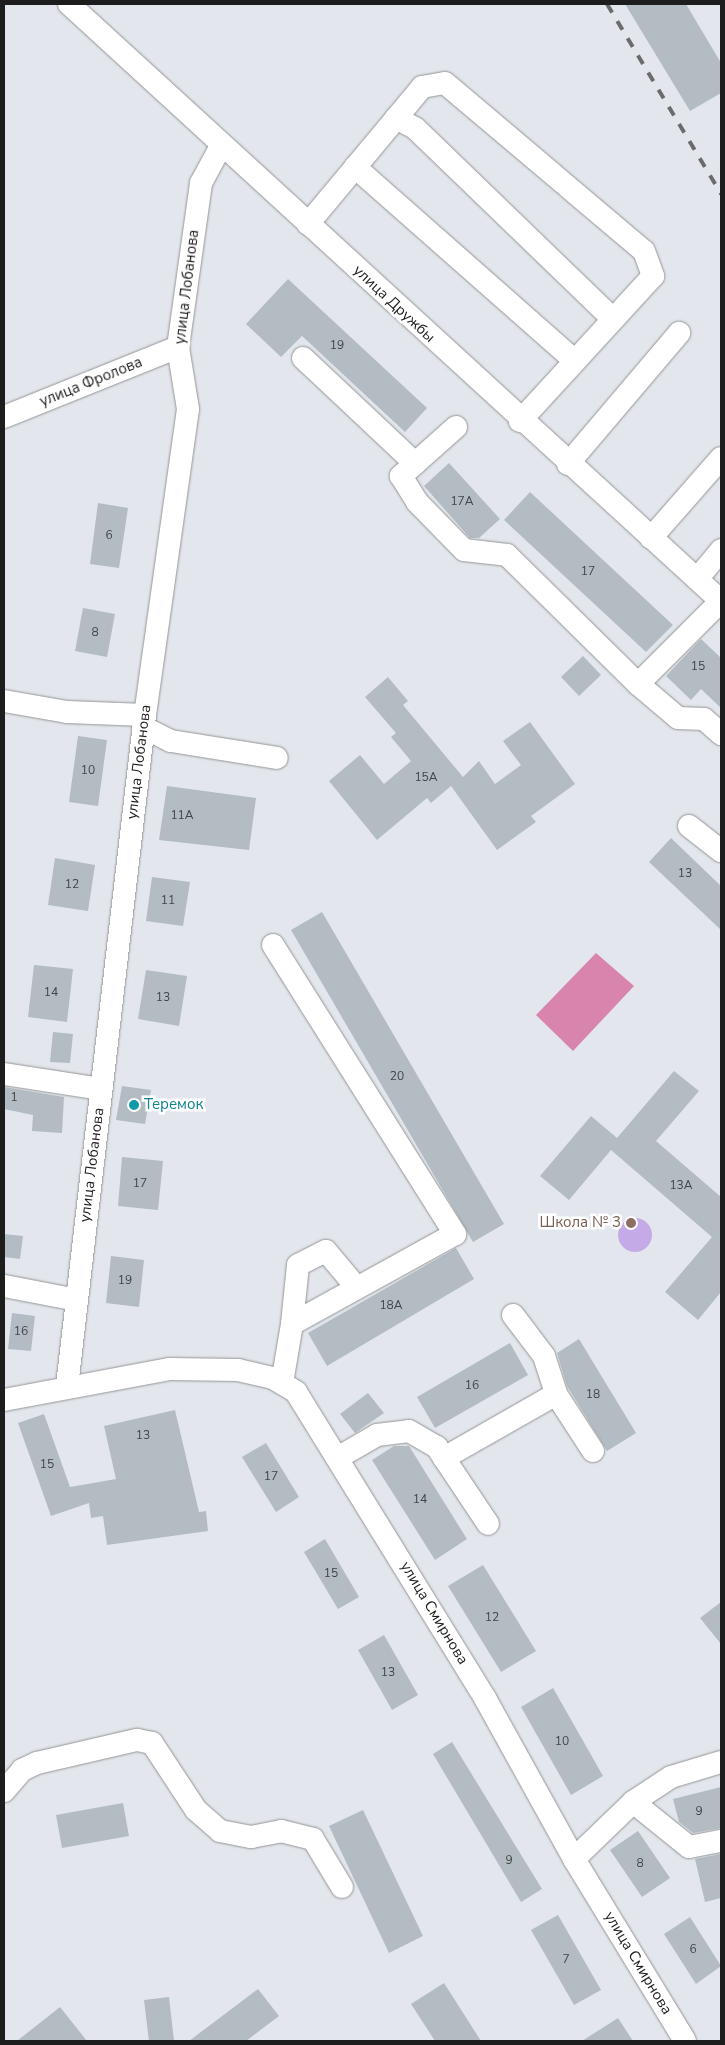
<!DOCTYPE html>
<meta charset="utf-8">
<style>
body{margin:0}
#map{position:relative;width:725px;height:2045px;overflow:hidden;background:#e3e7ed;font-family:"Nunito Sans",sans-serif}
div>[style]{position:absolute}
.grass>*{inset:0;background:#c4aae6}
.round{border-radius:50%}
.pitch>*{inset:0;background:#d984ac}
.building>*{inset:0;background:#b2bcc2}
.roads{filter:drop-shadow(0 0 1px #949494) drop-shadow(0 0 1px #949494)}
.minor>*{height:22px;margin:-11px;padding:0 11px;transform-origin:11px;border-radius:11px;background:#fff}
.rail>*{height:4px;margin-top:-2px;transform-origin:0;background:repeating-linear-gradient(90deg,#6b6b6b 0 10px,transparent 0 20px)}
.dots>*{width:14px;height:14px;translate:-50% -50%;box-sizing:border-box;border:2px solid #fff;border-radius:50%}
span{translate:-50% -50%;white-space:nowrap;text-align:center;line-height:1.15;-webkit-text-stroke:5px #fff;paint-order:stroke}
.number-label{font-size:12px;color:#424546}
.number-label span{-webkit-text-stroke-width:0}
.street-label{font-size:15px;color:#1d1d1d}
.culture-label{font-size:15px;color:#0d838f}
.left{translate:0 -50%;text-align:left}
.education-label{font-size:15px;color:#785e54}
.right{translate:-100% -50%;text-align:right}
.frame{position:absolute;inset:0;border:5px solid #1d1d1d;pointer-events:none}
</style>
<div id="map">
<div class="grass">
<div class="round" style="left:618px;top:1218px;width:34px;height:34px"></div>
</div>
<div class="pitch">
<div style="clip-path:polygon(596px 953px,634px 986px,573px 1051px,536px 1015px)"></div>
</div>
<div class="building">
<div style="clip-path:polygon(625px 4px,686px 4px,721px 63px,721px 93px,690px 111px)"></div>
<div style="clip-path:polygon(288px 279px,427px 408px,405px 432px,302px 336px,281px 357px,246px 324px)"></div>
<div style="clip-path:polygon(449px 463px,500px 519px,479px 538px,470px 538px,424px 486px)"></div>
<div style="clip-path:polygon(530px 492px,673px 625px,646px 652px,504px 520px)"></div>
<div style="clip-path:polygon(98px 503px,128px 508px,119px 568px,90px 564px)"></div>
<div style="clip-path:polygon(83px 608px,115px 614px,107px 657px,75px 651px)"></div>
<div style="clip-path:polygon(701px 639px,721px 658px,721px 708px,701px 689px,691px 700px,666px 676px)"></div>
<div style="clip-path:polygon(583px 656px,601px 675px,579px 696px,561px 677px)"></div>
<div style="clip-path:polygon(388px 677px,408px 701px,403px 705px,463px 777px,479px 761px,495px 784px,521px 765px,503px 741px,530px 722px,575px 784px,531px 816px,536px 822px,497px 850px,451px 786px,431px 803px,427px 798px,377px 840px,329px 781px,360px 755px,384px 784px,411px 761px,391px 737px,396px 733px,365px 697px)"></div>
<div style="clip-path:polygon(78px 736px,107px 740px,98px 806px,69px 802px)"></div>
<div style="clip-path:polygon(167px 786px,256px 798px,249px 850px,159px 840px)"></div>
<div style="clip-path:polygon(671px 838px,721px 886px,721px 930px,649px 862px)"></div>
<div style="clip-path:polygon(55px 858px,95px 865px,88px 911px,48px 905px)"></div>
<div style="clip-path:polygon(152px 877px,190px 882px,183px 926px,146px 921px)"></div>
<div style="clip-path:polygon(322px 912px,504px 1224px,473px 1242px,291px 930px)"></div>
<div style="clip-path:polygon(34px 965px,73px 969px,67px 1022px,28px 1017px)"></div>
<div style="clip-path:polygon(146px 970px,187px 976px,179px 1026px,138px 1019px)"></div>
<div style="clip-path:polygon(53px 1032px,73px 1034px,70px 1063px,50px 1062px)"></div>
<div style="clip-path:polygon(674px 1071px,699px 1091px,656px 1141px,721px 1197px,721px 1292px,698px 1320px,665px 1292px,712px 1237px,611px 1150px,569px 1200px,540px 1176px,591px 1116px,617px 1138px)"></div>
<div style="clip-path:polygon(122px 1086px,151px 1090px,145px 1124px,116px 1120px)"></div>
<div style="clip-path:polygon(4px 1087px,64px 1097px,62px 1133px,32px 1131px,33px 1115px,4px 1109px)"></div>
<div style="clip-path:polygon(122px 1157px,163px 1161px,158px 1210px,118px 1206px)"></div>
<div style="clip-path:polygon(4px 1234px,23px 1236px,20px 1259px,4px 1257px)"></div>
<div style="clip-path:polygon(456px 1248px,474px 1279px,327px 1366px,308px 1333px)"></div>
<div style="clip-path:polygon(111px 1256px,144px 1260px,139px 1307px,106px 1303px)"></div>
<div style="clip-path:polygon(12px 1313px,35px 1316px,31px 1351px,8px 1349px)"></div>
<div style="clip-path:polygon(579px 1339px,636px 1433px,607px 1451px,567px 1386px,557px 1353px)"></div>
<div style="clip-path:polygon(510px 1343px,528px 1375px,435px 1428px,417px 1397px)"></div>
<div style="clip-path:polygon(368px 1393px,384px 1413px,355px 1433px,340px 1414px)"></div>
<div style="clip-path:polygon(175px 1410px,199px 1512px,206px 1511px,208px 1531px,107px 1545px,103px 1516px,91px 1518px,89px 1503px,51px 1516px,18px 1423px,44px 1414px,70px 1487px,116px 1479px,104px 1426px)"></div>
<div style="clip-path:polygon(266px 1443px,299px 1497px,276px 1512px,242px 1457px)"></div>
<div style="clip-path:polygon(394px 1446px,409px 1446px,467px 1539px,435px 1560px,372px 1460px)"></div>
<div style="clip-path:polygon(325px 1539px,359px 1597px,338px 1609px,304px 1552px)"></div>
<div style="clip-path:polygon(483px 1565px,536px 1651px,501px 1672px,448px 1586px)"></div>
<div style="clip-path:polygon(721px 1602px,721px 1644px,700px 1618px)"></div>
<div style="clip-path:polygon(384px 1635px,418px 1695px,392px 1710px,358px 1650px)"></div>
<div style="clip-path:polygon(553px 1688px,603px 1776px,571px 1795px,521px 1707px)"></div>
<div style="clip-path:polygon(452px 1742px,542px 1889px,521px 1902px,433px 1754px)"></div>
<div style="clip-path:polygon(721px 1787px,721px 1828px,693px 1833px,679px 1822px,673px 1799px)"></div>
<div style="clip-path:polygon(123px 1803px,129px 1836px,62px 1848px,56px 1815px)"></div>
<div style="clip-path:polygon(363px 1810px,423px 1936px,389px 1953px,329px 1826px)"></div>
<div style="clip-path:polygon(638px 1831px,670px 1878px,642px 1897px,610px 1850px)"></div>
<div style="clip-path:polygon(721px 1854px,721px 1898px,705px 1902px,695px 1859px)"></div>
<div style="clip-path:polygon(558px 1915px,601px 1990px,574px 2005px,531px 1930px)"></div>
<div style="clip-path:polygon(690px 1917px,721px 1966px,696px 1984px,664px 1934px)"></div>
<div style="clip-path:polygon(444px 1983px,481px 2041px,435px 2041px,411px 2004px)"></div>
<div style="clip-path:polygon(258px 1989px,279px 2016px,246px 2041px,189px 2041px)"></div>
<div style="clip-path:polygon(169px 1997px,174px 2041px,149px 2041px,144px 2000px)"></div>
<div style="clip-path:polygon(60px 2007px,87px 2041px,17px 2041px)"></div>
<div style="clip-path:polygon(618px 2018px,633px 2041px,582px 2041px)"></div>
</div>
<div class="roads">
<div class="minor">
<div style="left:69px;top:4px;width:884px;rotate:42.48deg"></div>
<div style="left:396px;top:118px;width:21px;rotate:28deg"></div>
<div style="left:415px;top:128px;width:275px;rotate:44deg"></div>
<div style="left:355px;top:167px;width:293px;rotate:41.4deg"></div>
<div style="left:308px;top:224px;width:178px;rotate:-50.2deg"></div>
<div style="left:422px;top:87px;width:23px;rotate:-10deg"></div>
<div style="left:445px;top:83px;width:260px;rotate:40.2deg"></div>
<div style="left:644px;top:251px;width:27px;rotate:70deg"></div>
<div style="left:653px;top:276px;width:197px;rotate:132.5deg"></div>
<div style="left:303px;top:358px;width:154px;rotate:43.2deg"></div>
<div style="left:4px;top:417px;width:188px;rotate:-21.9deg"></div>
<div style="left:456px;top:427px;width:74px;rotate:138.3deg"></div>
<div style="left:401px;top:476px;width:31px;rotate:58deg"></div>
<div style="left:417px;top:502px;width:67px;rotate:45.6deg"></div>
<div style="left:464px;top:550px;width:43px;rotate:6.6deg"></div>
<div style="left:507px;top:555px;width:184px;rotate:44.6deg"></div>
<div style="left:568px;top:464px;width:172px;rotate:-49.7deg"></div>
<div style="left:651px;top:538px;width:106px;rotate:-48.8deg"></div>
<div style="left:697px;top:579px;width:38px;rotate:-50deg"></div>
<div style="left:721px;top:601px;width:117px;rotate:135deg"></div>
<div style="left:638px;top:684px;width:52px;rotate:40.4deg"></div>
<div style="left:678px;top:718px;width:26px;rotate:2deg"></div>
<div style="left:704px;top:719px;width:23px;rotate:41deg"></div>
<div style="left:4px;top:701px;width:64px;rotate:9.9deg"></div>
<div style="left:67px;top:712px;width:78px;rotate:2.2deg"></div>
<div style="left:143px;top:727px;width:31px;rotate:27deg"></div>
<div style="left:171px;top:741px;width:107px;rotate:9.1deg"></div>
<div style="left:689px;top:826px;width:41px;rotate:38deg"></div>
<div style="left:273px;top:945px;width:342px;rotate:57.8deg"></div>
<div style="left:455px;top:1234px;width:186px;rotate:151.1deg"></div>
<div style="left:292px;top:1324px;width:60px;rotate:99.6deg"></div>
<div style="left:4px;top:1074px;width:98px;rotate:8.8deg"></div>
<div style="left:4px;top:1286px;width:74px;rotate:10.9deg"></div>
<div style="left:513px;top:1315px;width:51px;rotate:52.9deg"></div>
<div style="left:544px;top:1356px;width:40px;rotate:72deg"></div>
<div style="left:292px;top:1324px;width:59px;rotate:-84.2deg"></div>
<div style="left:298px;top:1265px;width:31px;rotate:-27deg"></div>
<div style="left:326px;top:1251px;width:48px;rotate:50deg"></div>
<div style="left:67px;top:1386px;width:676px;rotate:-83.37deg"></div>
<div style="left:145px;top:715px;width:309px;rotate:-82deg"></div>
<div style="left:188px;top:409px;width:63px;rotate:-99.2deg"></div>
<div style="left:178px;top:347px;width:166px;rotate:-82deg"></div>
<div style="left:201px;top:183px;width:42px;rotate:-61.6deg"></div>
<div style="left:4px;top:1400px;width:169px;rotate:-10.6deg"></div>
<div style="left:170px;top:1369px;width:68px;rotate:0.8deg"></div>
<div style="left:238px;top:1370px;width:36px;rotate:13deg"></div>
<div style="left:273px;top:1378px;width:27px;rotate:31deg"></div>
<div style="left:296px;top:1392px;width:362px;rotate:58.3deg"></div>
<div style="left:486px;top:1700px;width:182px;rotate:61deg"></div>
<div style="left:574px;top:1859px;width:213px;rotate:58.6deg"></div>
<div style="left:339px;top:1457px;width:44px;rotate:-30.1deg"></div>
<div style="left:377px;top:1435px;width:32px;rotate:-7deg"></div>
<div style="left:409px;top:1431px;width:32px;rotate:30deg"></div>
<div style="left:437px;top:1447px;width:13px;rotate:58deg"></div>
<div style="left:444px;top:1458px;width:129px;rotate:-29.7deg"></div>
<div style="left:556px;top:1394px;width:68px;rotate:57deg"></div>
<div style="left:444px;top:1458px;width:79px;rotate:56.3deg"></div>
<div style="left:4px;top:1791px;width:28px;rotate:-49deg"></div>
<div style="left:22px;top:1770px;width:17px;rotate:-25deg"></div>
<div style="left:37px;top:1763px;width:103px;rotate:-13deg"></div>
<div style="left:137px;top:1740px;width:15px;rotate:11deg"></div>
<div style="left:152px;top:1743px;width:80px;rotate:56.7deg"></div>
<div style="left:196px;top:1810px;width:32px;rotate:41deg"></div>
<div style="left:220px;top:1831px;width:32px;rotate:11deg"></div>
<div style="left:251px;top:1837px;width:31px;rotate:-11deg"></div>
<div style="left:281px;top:1831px;width:33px;rotate:14deg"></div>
<div style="left:313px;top:1839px;width:56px;rotate:58.9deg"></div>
<div style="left:633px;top:1802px;width:72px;rotate:38.8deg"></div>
<div style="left:689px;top:1847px;width:33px;rotate:-11deg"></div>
<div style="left:574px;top:1859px;width:82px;rotate:-44deg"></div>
<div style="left:633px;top:1802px;width:45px;rotate:-33.3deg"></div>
<div style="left:671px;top:1777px;width:52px;rotate:-16.7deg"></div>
</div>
</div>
<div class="rail">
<div style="left:607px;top:4px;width:222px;rotate:59deg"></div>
</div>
<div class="dots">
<div style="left:134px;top:1105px;background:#0f9aa8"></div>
<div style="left:631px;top:1223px;background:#8d6e63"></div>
</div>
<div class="number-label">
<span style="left:337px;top:346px">19</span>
<span style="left:462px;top:502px">17А</span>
<span style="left:109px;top:536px">6</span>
<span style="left:588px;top:572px">17</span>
<span style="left:95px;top:633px">8</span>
<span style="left:698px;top:667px">15</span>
<span style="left:88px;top:771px">10</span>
<span style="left:426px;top:778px">15А</span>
<span style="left:182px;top:816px">11А</span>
<span style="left:685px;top:874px">13</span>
<span style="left:72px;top:885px">12</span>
<span style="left:168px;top:901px">11</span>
<span style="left:51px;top:993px">14</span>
<span style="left:163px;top:998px">13</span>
<span style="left:397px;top:1077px">20</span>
<span style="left:14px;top:1098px">1</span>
<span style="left:140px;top:1184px">17</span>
<span style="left:681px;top:1186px">13А</span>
<span style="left:125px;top:1281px">19</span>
<span style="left:391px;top:1306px">18А</span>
<span style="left:21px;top:1332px">16</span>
<span style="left:472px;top:1386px">16</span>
<span style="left:593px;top:1395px">18</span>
<span style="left:143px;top:1436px">13</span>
<span style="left:47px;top:1465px">15</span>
<span style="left:271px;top:1477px">17</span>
<span style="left:420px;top:1500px">14</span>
<span style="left:331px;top:1574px">15</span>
<span style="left:492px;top:1618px">12</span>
<span style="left:388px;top:1673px">13</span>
<span style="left:562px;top:1742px">10</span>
<span style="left:699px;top:1812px">9</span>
<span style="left:509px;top:1861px">9</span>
<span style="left:640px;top:1864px">8</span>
<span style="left:693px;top:1950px">6</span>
<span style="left:566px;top:1960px">7</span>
</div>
<div class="street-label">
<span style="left:187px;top:287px;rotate:-83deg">улица Лобанова</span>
<span style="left:394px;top:304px;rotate:43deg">улица Дружбы</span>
<span style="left:91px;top:382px;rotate:-22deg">улица Фролова</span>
<span style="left:139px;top:762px;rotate:-83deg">улица Лобанова</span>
<span style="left:92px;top:1165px;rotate:-83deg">улица Лобанова</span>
<span style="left:434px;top:1613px;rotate:59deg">улица Смирнова</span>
<span style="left:638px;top:1963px;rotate:59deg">улица Смирнова</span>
</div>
<div class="culture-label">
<span class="left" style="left:144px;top:1105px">Теремок</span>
</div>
<div class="education-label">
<span class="right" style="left:621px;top:1223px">Школа № 3</span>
</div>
<div class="frame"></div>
</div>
